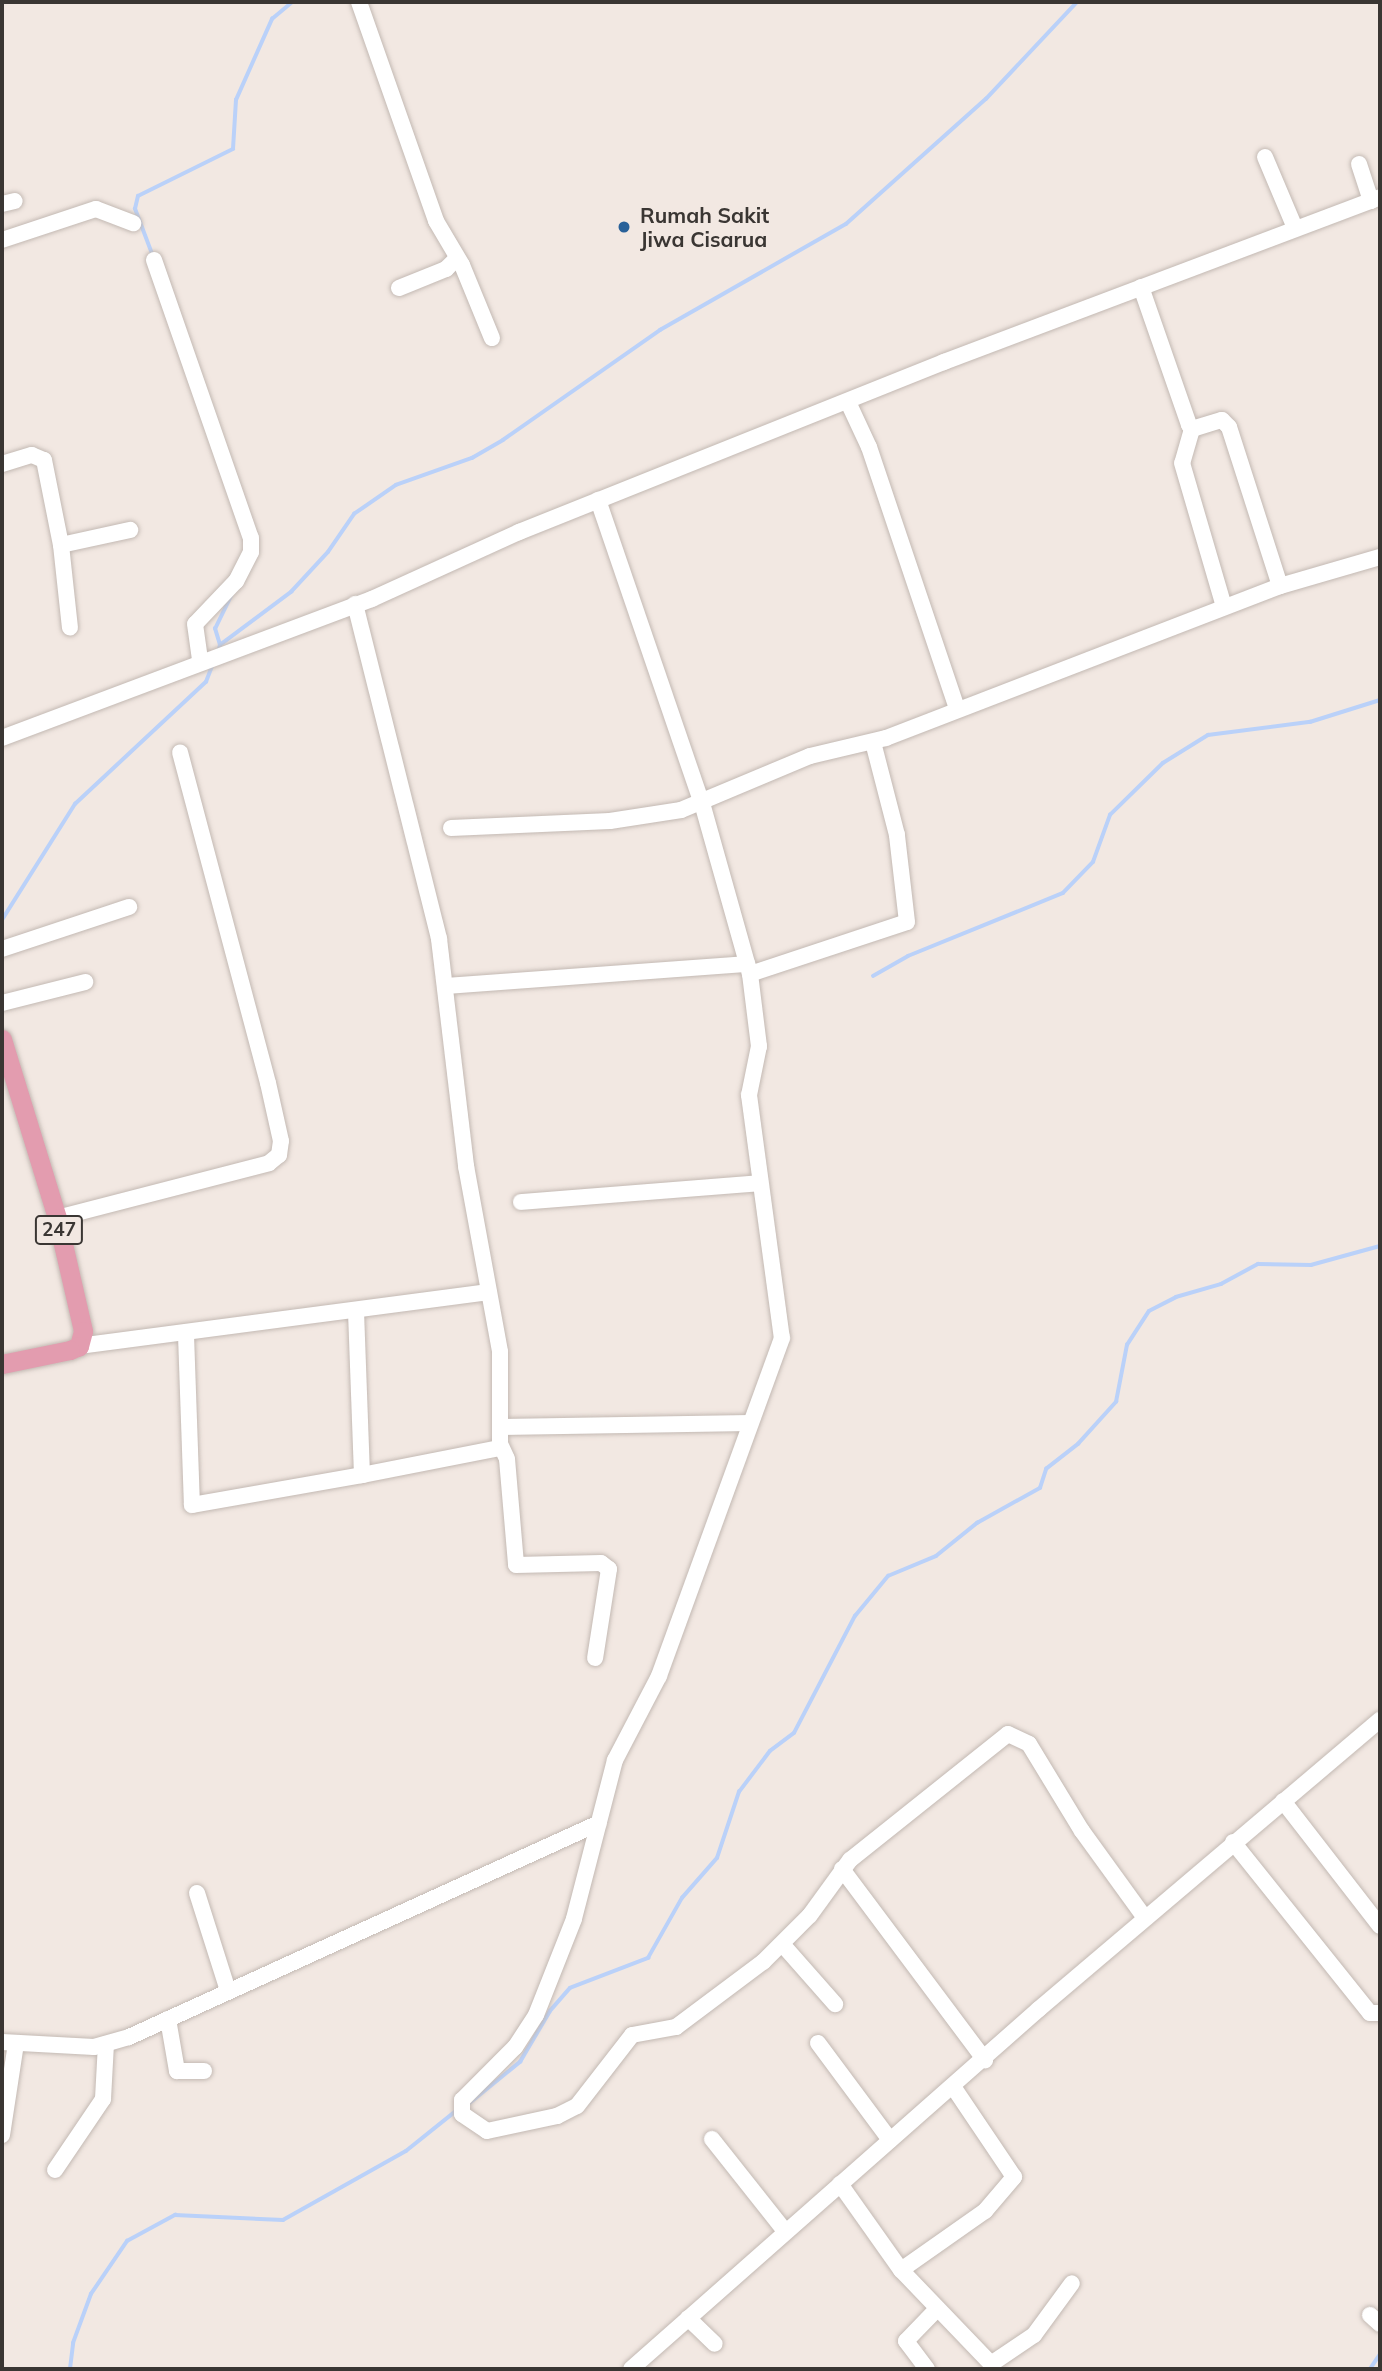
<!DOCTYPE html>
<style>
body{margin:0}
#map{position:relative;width:1382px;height:2371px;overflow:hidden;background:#f2e8e2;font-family:Mulish,sans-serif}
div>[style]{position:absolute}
.stream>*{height:3.5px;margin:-1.75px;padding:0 1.75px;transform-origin:1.75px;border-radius:1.75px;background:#bad1f9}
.roads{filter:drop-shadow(0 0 2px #c3b9b3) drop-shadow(0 0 2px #c3b9b3)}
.minor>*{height:16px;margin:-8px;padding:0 8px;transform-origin:8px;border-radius:8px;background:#fff}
.major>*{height:19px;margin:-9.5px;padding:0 9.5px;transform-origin:9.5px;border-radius:9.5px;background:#e39caf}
.dots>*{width:19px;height:19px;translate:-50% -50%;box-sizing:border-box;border:4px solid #f2e8e2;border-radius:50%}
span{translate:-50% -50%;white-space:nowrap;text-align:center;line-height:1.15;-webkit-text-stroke:7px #f2e8e2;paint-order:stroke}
.shield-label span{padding:2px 5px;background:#f2e8e2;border:2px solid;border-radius:5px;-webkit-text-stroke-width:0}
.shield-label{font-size:19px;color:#3a3633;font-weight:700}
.poi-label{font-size:21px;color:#3a3633;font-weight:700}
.left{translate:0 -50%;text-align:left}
.frame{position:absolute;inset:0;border:4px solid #3a3633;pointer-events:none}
</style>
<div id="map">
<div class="stream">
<div style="left:152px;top:254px;width:48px;rotate:-110.7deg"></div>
<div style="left:135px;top:209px;width:13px;rotate:-77deg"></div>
<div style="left:138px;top:196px;width:106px;rotate:-26.3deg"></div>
<div style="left:233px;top:149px;width:49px;rotate:-86.5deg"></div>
<div style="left:236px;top:100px;width:89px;rotate:-66deg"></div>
<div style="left:272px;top:19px;width:26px;rotate:-40deg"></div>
<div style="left:220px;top:645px;width:17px;rotate:-107deg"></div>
<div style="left:215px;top:629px;width:37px;rotate:-64deg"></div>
<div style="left:218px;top:652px;width:7px;rotate:-74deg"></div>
<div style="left:220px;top:645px;width:89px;rotate:-36.7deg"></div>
<div style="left:291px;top:592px;width:54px;rotate:-47.2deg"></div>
<div style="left:328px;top:552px;width:46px;rotate:-55.6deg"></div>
<div style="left:354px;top:514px;width:51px;rotate:-34.6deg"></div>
<div style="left:396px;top:485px;width:81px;rotate:-19.6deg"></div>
<div style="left:472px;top:458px;width:36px;rotate:-30deg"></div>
<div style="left:503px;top:440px;width:192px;rotate:-35deg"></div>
<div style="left:660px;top:330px;width:214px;rotate:-29.7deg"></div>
<div style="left:846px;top:224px;width:188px;rotate:-41.8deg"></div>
<div style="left:986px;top:99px;width:133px;rotate:-46.8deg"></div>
<div style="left:2px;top:920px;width:137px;rotate:-57.8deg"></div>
<div style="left:75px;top:804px;width:179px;rotate:-43deg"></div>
<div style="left:206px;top:682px;width:17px;rotate:-69deg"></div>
<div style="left:873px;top:976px;width:40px;rotate:-29.7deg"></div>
<div style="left:908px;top:956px;width:167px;rotate:-22.1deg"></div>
<div style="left:1063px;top:893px;width:43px;rotate:-45.9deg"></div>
<div style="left:1093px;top:862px;width:50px;rotate:-70.1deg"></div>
<div style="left:1110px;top:815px;width:74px;rotate:-44.5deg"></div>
<div style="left:1163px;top:763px;width:53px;rotate:-31.9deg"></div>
<div style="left:1208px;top:735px;width:103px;rotate:-7.3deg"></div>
<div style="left:1310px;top:722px;width:73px;rotate:-17.4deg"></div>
<div style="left:466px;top:2106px;width:70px;rotate:-39.2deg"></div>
<div style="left:520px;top:2062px;width:59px;rotate:-59.5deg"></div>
<div style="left:550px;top:2011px;width:30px;rotate:-49deg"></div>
<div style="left:570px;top:1988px;width:84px;rotate:-21deg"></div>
<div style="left:648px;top:1958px;width:69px;rotate:-60.5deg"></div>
<div style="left:682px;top:1898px;width:53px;rotate:-48.8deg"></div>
<div style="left:717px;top:1858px;width:70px;rotate:-71.6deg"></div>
<div style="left:739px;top:1792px;width:51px;rotate:-52.9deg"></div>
<div style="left:770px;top:1751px;width:30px;rotate:-37deg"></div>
<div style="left:794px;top:1733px;width:132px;rotate:-62.5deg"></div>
<div style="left:855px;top:1616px;width:52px;rotate:-50.5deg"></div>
<div style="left:888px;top:1576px;width:52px;rotate:-22.6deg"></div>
<div style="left:936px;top:1556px;width:53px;rotate:-38.8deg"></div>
<div style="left:977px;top:1523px;width:72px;rotate:-29.1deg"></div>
<div style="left:1040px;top:1488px;width:20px;rotate:-72deg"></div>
<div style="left:1046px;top:1469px;width:41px;rotate:-38deg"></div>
<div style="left:1078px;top:1444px;width:57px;rotate:-47.9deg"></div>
<div style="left:1116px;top:1402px;width:58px;rotate:-79.1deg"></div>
<div style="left:1127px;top:1345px;width:40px;rotate:-57.1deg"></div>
<div style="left:1149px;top:1311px;width:30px;rotate:-27deg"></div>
<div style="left:1176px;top:1297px;width:47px;rotate:-16.1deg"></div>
<div style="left:1221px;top:1284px;width:42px;rotate:-28.4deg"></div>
<div style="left:1258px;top:1264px;width:53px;rotate:1.1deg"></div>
<div style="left:1311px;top:1265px;width:72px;rotate:-15.4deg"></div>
<div style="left:70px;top:2369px;width:26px;rotate:-83deg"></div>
<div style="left:73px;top:2343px;width:52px;rotate:-69.8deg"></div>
<div style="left:91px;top:2294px;width:64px;rotate:-55.8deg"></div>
<div style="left:127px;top:2241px;width:55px;rotate:-28.4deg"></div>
<div style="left:175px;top:2215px;width:108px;rotate:2.7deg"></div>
<div style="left:283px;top:2220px;width:141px;rotate:-29.3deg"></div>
<div style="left:406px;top:2151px;width:64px;rotate:-38.7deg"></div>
<div style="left:1370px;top:2369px;width:18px;rotate:-56deg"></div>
</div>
<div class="roads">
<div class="minor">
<div style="left:359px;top:2px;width:232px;rotate:70.6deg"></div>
<div style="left:436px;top:221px;width:51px;rotate:59.4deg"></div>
<div style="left:462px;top:265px;width:79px;rotate:67.7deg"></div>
<div style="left:1265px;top:157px;width:77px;rotate:67.1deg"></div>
<div style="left:1359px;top:164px;width:39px;rotate:72deg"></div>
<div style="left:2px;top:204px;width:13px;rotate:-13deg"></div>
<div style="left:2px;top:240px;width:99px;rotate:-18.3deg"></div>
<div style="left:96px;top:209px;width:40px;rotate:21deg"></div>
<div style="left:154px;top:260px;width:294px;rotate:70.8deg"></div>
<div style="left:251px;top:538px;width:14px;rotate:90deg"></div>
<div style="left:251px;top:552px;width:33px;rotate:117deg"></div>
<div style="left:236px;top:581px;width:59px;rotate:133.6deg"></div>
<div style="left:195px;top:624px;width:36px;rotate:82deg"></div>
<div style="left:1141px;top:287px;width:146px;rotate:70.8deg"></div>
<div style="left:1189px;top:425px;width:5px;rotate:53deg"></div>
<div style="left:1192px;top:429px;width:31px;rotate:-17deg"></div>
<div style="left:1222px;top:420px;width:10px;rotate:45deg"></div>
<div style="left:1229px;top:427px;width:167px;rotate:72.2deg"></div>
<div style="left:399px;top:288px;width:51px;rotate:-22deg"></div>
<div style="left:446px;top:269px;width:13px;rotate:-45deg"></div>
<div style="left:848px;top:402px;width:50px;rotate:65deg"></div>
<div style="left:869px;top:447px;width:275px;rotate:71.4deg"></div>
<div style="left:1192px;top:429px;width:35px;rotate:106deg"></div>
<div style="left:1182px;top:463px;width:150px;rotate:73.7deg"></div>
<div style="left:2px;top:464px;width:31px;rotate:-17deg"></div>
<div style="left:32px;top:455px;width:13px;rotate:23deg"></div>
<div style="left:44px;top:460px;width:87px;rotate:78.7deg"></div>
<div style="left:61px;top:545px;width:83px;rotate:83.8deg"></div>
<div style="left:598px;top:500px;width:320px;rotate:71.1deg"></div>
<div style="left:702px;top:803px;width:178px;rotate:74.3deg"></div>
<div style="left:750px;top:974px;width:73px;rotate:82.9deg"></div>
<div style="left:759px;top:1046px;width:50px;rotate:101.5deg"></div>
<div style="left:749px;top:1095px;width:245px;rotate:82.3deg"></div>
<div style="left:782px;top:1338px;width:360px;rotate:110deg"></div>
<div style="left:659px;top:1676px;width:95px;rotate:117.6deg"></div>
<div style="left:615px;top:1760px;width:164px;rotate:104.5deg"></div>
<div style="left:574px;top:1919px;width:103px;rotate:111.6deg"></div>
<div style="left:536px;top:2015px;width:38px;rotate:123deg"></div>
<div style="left:515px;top:2047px;width:75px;rotate:135deg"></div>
<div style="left:462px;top:2100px;width:14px;rotate:90deg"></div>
<div style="left:462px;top:2114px;width:30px;rotate:34deg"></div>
<div style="left:487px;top:2131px;width:72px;rotate:-12.1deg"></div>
<div style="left:557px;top:2116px;width:22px;rotate:-27deg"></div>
<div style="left:577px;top:2106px;width:90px;rotate:-52.2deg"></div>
<div style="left:632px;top:2035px;width:45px;rotate:-10.3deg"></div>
<div style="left:676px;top:2027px;width:109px;rotate:-36.8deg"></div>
<div style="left:763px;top:1962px;width:66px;rotate:-45deg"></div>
<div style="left:810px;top:1915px;width:68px;rotate:-54deg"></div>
<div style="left:850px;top:1860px;width:202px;rotate:-38.6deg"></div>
<div style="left:1008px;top:1734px;width:23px;rotate:25deg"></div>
<div style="left:1029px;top:1744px;width:102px;rotate:58.7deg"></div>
<div style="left:1082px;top:1831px;width:107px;rotate:54.1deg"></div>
<div style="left:61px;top:545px;width:71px;rotate:-12.3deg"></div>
<div style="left:355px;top:604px;width:345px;rotate:75.9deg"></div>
<div style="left:439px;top:939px;width:229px;rotate:83.2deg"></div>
<div style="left:466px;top:1166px;width:189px;rotate:79.6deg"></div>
<div style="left:500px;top:1352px;width:96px;rotate:90deg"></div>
<div style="left:500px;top:1448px;width:141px;rotate:168.9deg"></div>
<div style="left:362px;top:1475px;width:163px;rotate:-92.1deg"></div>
<div style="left:2px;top:738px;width:395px;rotate:-20.6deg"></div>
<div style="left:372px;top:599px;width:162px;rotate:-24.5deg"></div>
<div style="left:519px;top:532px;width:458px;rotate:-21.8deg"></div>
<div style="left:944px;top:362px;width:466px;rotate:-20.7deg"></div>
<div style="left:451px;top:828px;width:159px;rotate:-2.5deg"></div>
<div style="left:610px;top:821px;width:72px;rotate:-8.8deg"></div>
<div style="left:681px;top:810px;width:140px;rotate:-22.7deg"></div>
<div style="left:810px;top:756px;width:78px;rotate:-13.3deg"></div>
<div style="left:886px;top:738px;width:422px;rotate:-21.1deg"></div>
<div style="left:1280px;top:586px;width:104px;rotate:-16.2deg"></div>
<div style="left:2px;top:949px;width:134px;rotate:-18.3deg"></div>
<div style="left:750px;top:974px;width:165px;rotate:-18.3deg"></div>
<div style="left:907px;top:922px;width:88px;rotate:-96.6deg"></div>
<div style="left:897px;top:835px;width:96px;rotate:-104.5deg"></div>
<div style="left:447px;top:986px;width:301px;rotate:-4.2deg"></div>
<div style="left:2px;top:1003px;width:86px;rotate:-14.2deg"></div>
<div style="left:521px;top:1202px;width:240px;rotate:-4.5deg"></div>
<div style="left:57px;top:1218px;width:219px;rotate:-14.5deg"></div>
<div style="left:269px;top:1163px;width:13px;rotate:-39deg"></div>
<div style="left:279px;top:1155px;width:14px;rotate:-82deg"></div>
<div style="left:281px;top:1141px;width:59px;rotate:-102.6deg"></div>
<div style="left:268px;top:1083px;width:342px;rotate:-104.9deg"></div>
<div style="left:186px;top:1335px;width:170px;rotate:88deg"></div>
<div style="left:192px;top:1505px;width:173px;rotate:-10deg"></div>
<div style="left:79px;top:1346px;width:413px;rotate:-7.5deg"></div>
<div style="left:501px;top:1427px;width:249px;rotate:-0.9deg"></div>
<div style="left:501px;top:1446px;width:14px;rotate:65deg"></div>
<div style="left:507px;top:1459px;width:106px;rotate:85.1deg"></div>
<div style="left:516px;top:1565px;width:85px;rotate:-1.3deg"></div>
<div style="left:601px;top:1563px;width:10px;rotate:37deg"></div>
<div style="left:609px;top:1569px;width:90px;rotate:98.9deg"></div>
<div style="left:1283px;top:1801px;width:158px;rotate:52.2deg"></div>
<div style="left:1233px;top:1842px;width:219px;rotate:51.3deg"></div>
<div style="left:1370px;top:2013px;width:10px"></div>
<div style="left:842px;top:1869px;width:239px;rotate:53.2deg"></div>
<div style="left:197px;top:1893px;width:103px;rotate:72.4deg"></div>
<div style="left:783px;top:1945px;width:79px;rotate:48.6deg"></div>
<div style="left:168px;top:2019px;width:53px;rotate:80.2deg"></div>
<div style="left:177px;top:2071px;width:27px"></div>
<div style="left:2px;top:2042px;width:92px;rotate:3.1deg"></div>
<div style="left:94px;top:2047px;width:36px;rotate:-16deg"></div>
<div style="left:129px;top:2037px;width:516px;rotate:-24.48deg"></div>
<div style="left:818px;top:2043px;width:121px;rotate:53.4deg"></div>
<div style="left:2px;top:2135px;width:93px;rotate:-81.3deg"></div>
<div style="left:712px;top:2139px;width:117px;rotate:51.6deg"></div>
<div style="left:55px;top:2170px;width:86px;rotate:-55.9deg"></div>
<div style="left:103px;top:2099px;width:55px;rotate:-86.9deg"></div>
<div style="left:840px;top:2184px;width:105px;rotate:54.7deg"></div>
<div style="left:901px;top:2270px;width:130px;rotate:46.2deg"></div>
<div style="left:991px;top:2364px;width:52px;rotate:-34deg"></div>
<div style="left:1034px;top:2335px;width:64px;rotate:-53.8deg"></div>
<div style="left:901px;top:2270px;width:103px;rotate:-35.1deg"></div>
<div style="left:985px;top:2211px;width:45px;rotate:-49.5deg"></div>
<div style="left:1014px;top:2177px;width:107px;rotate:-124deg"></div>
<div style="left:1370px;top:2315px;width:13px;rotate:42deg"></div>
<div style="left:688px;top:2318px;width:37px;rotate:44deg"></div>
<div style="left:631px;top:2369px;width:544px;rotate:-41.42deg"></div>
<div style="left:1039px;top:2009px;width:447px;rotate:-40.3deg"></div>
<div style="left:927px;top:2369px;width:35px;rotate:-127deg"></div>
<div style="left:906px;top:2341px;width:45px;rotate:-45.9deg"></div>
</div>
<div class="major">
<div style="left:2px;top:1039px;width:187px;rotate:72.9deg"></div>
<div style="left:57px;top:1218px;width:116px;rotate:77deg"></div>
<div style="left:83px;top:1331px;width:16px;rotate:105deg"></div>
<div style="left:79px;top:1346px;width:10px;rotate:156deg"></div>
<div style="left:70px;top:1350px;width:69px;rotate:168.4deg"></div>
</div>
</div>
<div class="dots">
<div style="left:624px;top:227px;background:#296199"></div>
</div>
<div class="shield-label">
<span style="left:59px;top:1230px">247</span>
</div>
<div class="poi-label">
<span class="left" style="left:640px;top:227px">Rumah Sakit<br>Jiwa Cisarua</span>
</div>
<div class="frame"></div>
</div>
